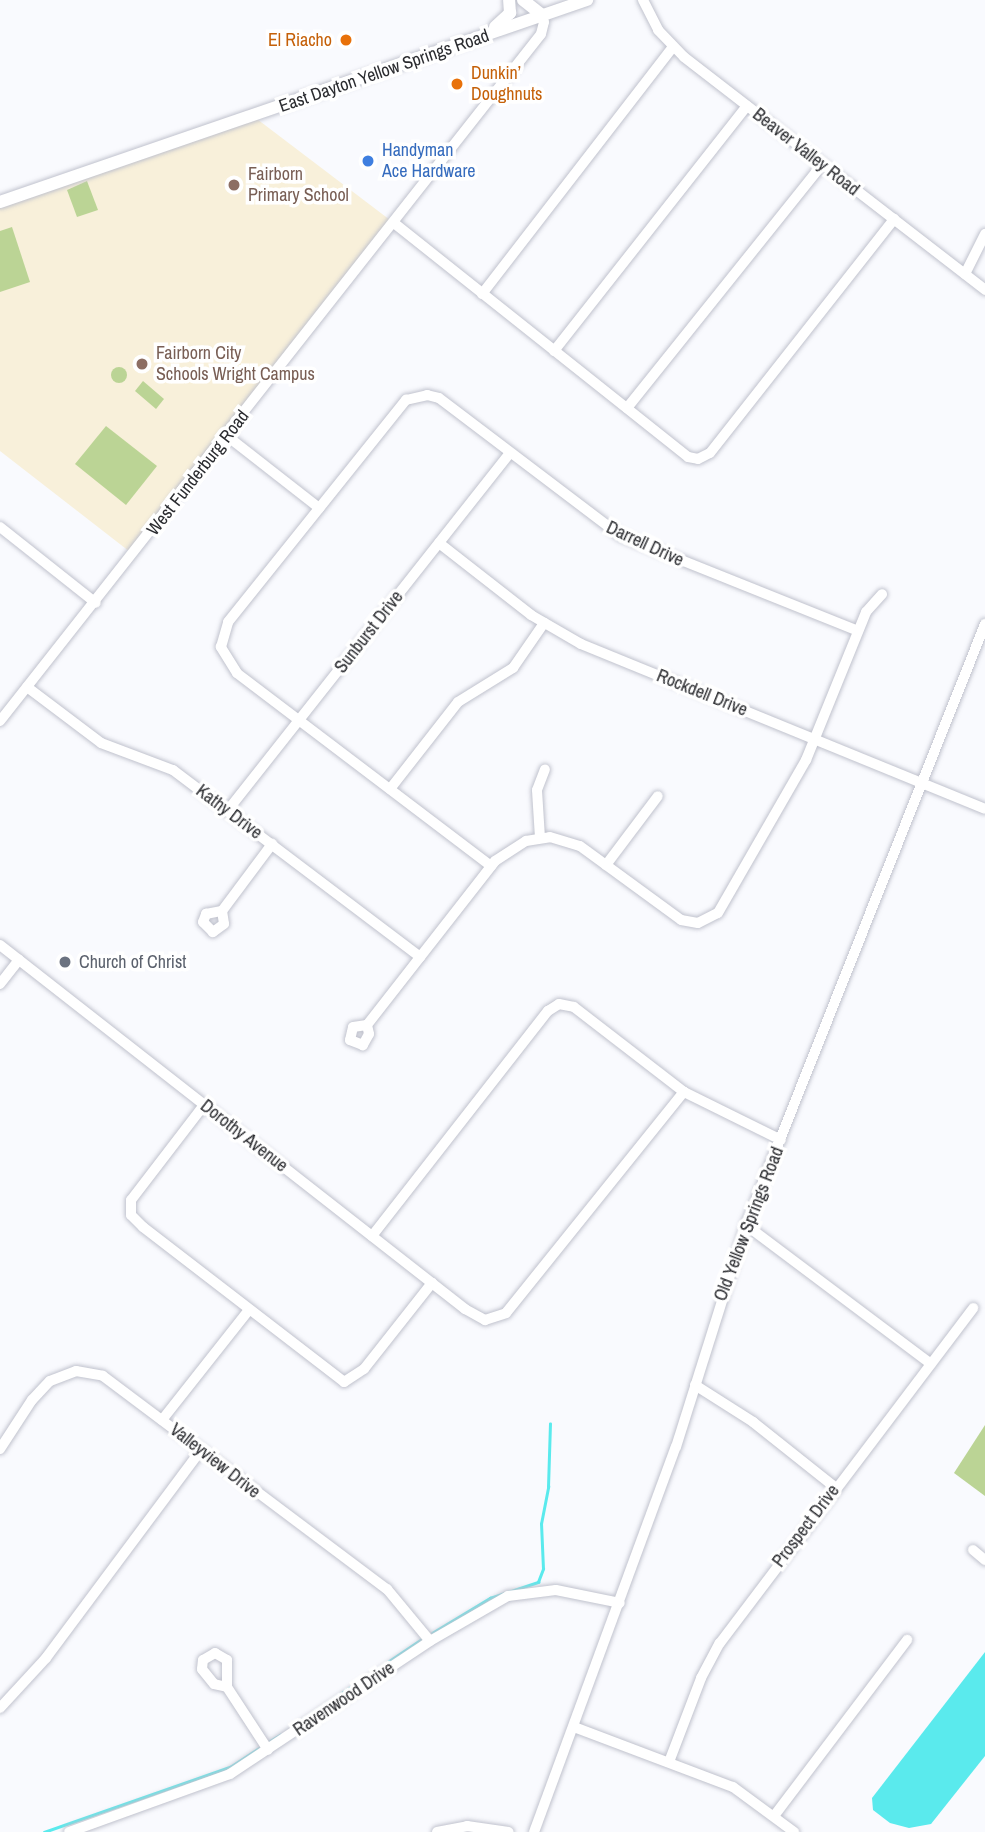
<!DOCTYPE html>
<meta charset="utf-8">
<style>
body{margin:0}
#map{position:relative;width:985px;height:1832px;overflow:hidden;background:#f9fafe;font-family:"Archivo Narrow",sans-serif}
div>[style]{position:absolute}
.education>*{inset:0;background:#f8f0da}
.green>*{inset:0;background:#bbd495}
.round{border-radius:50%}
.water>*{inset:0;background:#5aeaed}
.stream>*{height:2.5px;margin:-1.25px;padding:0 1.25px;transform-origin:1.25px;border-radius:1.25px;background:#5aeaed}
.roads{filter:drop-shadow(0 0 2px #c0c2cd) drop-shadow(0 0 2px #c0c2cd)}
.minor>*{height:10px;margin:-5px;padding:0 5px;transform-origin:5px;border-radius:5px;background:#fff}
.major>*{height:12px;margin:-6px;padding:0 6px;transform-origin:6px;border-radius:6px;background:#fff}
.dots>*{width:19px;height:19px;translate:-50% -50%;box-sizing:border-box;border:4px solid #fff;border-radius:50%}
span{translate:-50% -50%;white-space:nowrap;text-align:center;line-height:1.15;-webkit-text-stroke:7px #fff;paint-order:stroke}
.food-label{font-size:18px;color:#c56008}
.right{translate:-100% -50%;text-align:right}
.left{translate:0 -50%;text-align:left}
.street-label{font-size:18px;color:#2b2c30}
.shop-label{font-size:18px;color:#366cbe}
.education-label{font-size:18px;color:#785e54}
.worship-label{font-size:18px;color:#5b616d}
</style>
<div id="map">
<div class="education">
<div style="clip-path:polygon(253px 116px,394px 223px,134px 555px,0 451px,0 202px)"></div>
</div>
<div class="green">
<div style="clip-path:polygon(87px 181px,98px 210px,77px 217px,67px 190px)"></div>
<div style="clip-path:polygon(12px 227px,30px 282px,0 292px,0 231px)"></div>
<div class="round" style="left:111px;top:367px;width:16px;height:16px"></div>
<div style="clip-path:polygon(143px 381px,164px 399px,156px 409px,135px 391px)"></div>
<div style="clip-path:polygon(106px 426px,157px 466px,126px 505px,75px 464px)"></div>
<div style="clip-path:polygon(985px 1425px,985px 1496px,954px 1473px)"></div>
</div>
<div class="water">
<div style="clip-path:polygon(985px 1652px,985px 1756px,931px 1824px,909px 1828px,890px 1823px,873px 1810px,872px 1798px)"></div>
</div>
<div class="stream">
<div style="left:432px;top:1633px;width:68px;rotate:-31.1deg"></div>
<div style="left:490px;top:1598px;width:51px;rotate:-18.4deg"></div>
<div style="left:538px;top:1582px;width:14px;rotate:-69deg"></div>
<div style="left:543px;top:1569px;width:45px;rotate:-92.5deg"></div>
<div style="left:541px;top:1524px;width:38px;rotate:-79deg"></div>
<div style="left:548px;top:1487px;width:63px;rotate:-88.2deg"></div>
<div style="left:294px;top:1725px;width:154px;rotate:-33.9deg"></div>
<div style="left:270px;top:1741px;width:12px;rotate:-31deg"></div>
<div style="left:44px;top:1832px;width:197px;rotate:-19.3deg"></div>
<div style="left:230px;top:1767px;width:35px;rotate:-33deg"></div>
</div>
<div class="roads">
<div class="minor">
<div style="left:643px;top:0;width:34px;rotate:63deg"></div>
<div style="left:658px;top:30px;width:37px;rotate:46deg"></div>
<div style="left:684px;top:57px;width:381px;rotate:37.7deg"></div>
<div style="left:394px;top:223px;width:376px;rotate:38.5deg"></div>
<div style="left:688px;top:457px;width:10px;rotate:11deg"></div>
<div style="left:698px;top:459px;width:13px;rotate:-27deg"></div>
<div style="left:710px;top:453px;width:298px;rotate:-51.8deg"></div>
<div style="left:965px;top:274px;width:45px;rotate:-63.4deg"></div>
<div style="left:482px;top:294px;width:312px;rotate:-52.3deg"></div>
<div style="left:554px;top:351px;width:312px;rotate:-51.8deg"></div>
<div style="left:627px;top:408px;width:312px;rotate:-51.3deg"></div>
<div style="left:227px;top:436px;width:117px;rotate:38deg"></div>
<div style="left:0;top:527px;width:122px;rotate:38.4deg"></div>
<div style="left:439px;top:543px;width:117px;rotate:38deg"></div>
<div style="left:531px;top:615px;width:58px;rotate:30.1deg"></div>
<div style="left:581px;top:644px;width:436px;rotate:22.2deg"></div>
<div style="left:27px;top:687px;width:93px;rotate:37.1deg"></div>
<div style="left:101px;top:743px;width:77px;rotate:20.6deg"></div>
<div style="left:173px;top:770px;width:310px;rotate:37.1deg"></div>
<div style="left:0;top:721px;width:874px;rotate:-51.78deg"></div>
<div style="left:541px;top:34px;width:12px;rotate:-76deg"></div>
<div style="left:544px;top:22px;width:9px;rotate:-111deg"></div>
<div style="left:390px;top:789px;width:110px;rotate:-52deg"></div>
<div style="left:458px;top:702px;width:65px;rotate:-31.7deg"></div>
<div style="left:513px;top:668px;width:55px;rotate:-55.4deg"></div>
<div style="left:228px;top:810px;width:455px;rotate:-51.7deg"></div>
<div style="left:540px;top:838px;width:48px;rotate:-93.6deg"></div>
<div style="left:537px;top:790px;width:22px;rotate:-69deg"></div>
<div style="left:606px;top:865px;width:86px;rotate:-53deg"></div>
<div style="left:491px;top:866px;width:319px;rotate:-142.8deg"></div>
<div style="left:237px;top:673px;width:31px;rotate:-122deg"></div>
<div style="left:221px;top:647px;width:26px;rotate:-74deg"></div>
<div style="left:228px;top:622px;width:285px;rotate:-51.3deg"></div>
<div style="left:406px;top:400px;width:22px;rotate:-13deg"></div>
<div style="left:427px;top:395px;width:12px;rotate:14deg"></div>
<div style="left:439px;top:398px;width:228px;rotate:37.2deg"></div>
<div style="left:621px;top:536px;width:255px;rotate:21.8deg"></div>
<div style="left:222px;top:911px;width:13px;rotate:81deg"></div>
<div style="left:224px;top:924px;width:14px;rotate:144deg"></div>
<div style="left:213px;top:932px;width:14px;rotate:-135deg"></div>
<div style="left:203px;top:922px;width:9px;rotate:-69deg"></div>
<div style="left:206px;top:914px;width:16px;rotate:-11deg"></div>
<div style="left:222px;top:911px;width:84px;rotate:-53.3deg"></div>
<div style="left:0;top:945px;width:591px;rotate:38.05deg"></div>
<div style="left:465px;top:1309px;width:23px;rotate:29deg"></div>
<div style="left:485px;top:1320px;width:22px;rotate:-18deg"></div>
<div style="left:506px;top:1313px;width:284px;rotate:-51.2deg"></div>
<div style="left:0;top:984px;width:31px;rotate:-52deg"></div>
<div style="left:367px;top:1025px;width:9px;rotate:77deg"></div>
<div style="left:369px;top:1034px;width:13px;rotate:119deg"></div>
<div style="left:363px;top:1045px;width:14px;rotate:-159deg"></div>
<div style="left:350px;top:1040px;width:13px;rotate:-77deg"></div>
<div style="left:353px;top:1027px;width:14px;rotate:-8deg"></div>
<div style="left:367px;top:1025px;width:208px;rotate:-52deg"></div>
<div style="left:495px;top:861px;width:37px;rotate:-33deg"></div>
<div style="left:526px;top:841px;width:24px;rotate:-9deg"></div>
<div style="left:550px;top:837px;width:31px;rotate:17deg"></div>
<div style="left:580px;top:846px;width:125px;rotate:36.2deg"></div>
<div style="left:681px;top:920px;width:17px;rotate:10deg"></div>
<div style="left:698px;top:923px;width:22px;rotate:-27deg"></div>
<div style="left:718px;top:913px;width:177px;rotate:-60.1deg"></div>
<div style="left:806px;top:760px;width:160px;rotate:-67.9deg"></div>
<div style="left:866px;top:612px;width:24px;rotate:-48deg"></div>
<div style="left:204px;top:1105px;width:120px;rotate:127.5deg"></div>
<div style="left:131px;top:1200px;width:15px;rotate:90deg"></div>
<div style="left:131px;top:1215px;width:17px;rotate:45deg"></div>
<div style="left:143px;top:1227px;width:254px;rotate:37.6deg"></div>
<div style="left:344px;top:1382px;width:24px;rotate:-33deg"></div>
<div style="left:364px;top:1369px;width:110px;rotate:-51.7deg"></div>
<div style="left:746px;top:1225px;width:231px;rotate:36.9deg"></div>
<div style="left:372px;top:1236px;width:286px;rotate:-52deg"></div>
<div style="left:548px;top:1011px;width:13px;rotate:-32deg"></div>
<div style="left:559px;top:1004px;width:15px;rotate:11deg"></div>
<div style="left:574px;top:1007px;width:139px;rotate:37.7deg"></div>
<div style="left:684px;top:1092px;width:108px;rotate:26.3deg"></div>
<div style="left:695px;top:1385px;width:69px;rotate:32.5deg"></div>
<div style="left:753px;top:1422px;width:106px;rotate:38.5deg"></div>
<div style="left:162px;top:1420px;width:140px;rotate:-51.7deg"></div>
<div style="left:0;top:1449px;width:59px;rotate:-56.9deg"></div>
<div style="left:32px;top:1400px;width:26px;rotate:-47deg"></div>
<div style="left:50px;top:1381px;width:28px;rotate:-21deg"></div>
<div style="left:76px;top:1371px;width:27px;rotate:10deg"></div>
<div style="left:103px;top:1376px;width:355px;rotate:36.9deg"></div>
<div style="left:387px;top:1589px;width:67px;rotate:50.4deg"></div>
<div style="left:973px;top:1550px;width:16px;rotate:40deg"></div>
<div style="left:215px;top:1653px;width:14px;rotate:30deg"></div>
<div style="left:227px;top:1660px;width:27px;rotate:90deg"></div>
<div style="left:227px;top:1687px;width:13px;rotate:-167deg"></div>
<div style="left:214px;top:1684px;width:19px;rotate:-129deg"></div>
<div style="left:202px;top:1669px;width:9px;rotate:-84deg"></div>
<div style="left:203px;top:1660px;width:14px;rotate:-30deg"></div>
<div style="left:227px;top:1687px;width:75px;rotate:56.9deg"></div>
<div style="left:0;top:1708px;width:68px;rotate:-47.4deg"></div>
<div style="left:46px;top:1658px;width:259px;rotate:-53.3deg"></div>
<div style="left:574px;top:1727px;width:170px;rotate:20.7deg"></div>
<div style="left:733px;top:1787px;width:76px;rotate:36.4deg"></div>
<div style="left:669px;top:1762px;width:90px;rotate:-69.1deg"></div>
<div style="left:701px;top:1678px;width:40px;rotate:-62deg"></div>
<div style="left:720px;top:1643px;width:420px;rotate:-52.9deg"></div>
<div style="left:774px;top:1816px;width:221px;rotate:-52.9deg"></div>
<div style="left:69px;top:1832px;width:171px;rotate:-19.8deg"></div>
<div style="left:230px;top:1774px;width:240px;rotate:-33.6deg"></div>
<div style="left:430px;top:1641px;width:90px;rotate:-30deg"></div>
<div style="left:508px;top:1596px;width:48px;rotate:-7.1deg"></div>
<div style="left:556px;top:1590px;width:65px;rotate:11.5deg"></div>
<div style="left:437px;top:1832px;width:31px;rotate:-11deg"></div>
<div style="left:467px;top:1826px;width:42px;rotate:8.1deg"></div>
<div style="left:534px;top:1832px;width:410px;rotate:-69.8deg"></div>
<div style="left:676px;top:1447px;width:233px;rotate:-72.5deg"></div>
<div style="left:746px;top:1225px;width:647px;rotate:-68.31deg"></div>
</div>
<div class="major">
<div style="left:523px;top:0;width:23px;rotate:38deg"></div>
<div style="left:495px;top:27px;width:21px;rotate:-43deg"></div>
<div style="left:510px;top:13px;width:13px;rotate:-94deg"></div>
<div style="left:0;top:202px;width:621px;rotate:-18.99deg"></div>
</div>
</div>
<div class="dots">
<div style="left:346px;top:40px;background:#e8710a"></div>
<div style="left:457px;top:84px;background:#e8710a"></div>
<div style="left:368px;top:161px;background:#3f7fe0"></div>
<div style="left:234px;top:185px;background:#8d6e63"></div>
<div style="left:142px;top:364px;background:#8d6e63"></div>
<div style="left:65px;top:962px;background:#6b7280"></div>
</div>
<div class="food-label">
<span class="right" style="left:332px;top:40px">El Riacho</span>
<span class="left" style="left:471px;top:84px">Dunkin’<br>Doughnuts</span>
</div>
<div class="street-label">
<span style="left:384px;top:71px;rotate:-19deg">East Dayton Yellow Springs Road</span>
<span style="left:806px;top:152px;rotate:38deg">Beaver Valley Road</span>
<span style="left:198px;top:473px;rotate:-52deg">West Funderburg Road</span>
<span style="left:645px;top:544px;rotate:25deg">Darrell Drive</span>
<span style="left:369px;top:632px;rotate:-52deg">Sunburst Drive</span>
<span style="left:702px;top:693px;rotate:22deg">Rockdell Drive</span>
<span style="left:229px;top:812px;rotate:37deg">Kathy Drive</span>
<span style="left:244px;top:1136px;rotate:38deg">Dorothy Avenue</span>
<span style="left:749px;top:1224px;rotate:-69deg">Old Yellow Springs Road</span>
<span style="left:215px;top:1461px;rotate:38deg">Valleyview Drive</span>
<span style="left:806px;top:1526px;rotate:-53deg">Prospect Drive</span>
<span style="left:344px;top:1699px;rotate:-34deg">Ravenwood Drive</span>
</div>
<div class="shop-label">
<span class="left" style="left:382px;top:161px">Handyman<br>Ace Hardware</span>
</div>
<div class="education-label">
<span class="left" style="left:248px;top:185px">Fairborn<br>Primary School</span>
<span class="left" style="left:156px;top:364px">Fairborn City<br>Schools Wright Campus</span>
</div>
<div class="worship-label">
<span class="left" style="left:79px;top:962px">Church of Christ</span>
</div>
</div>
